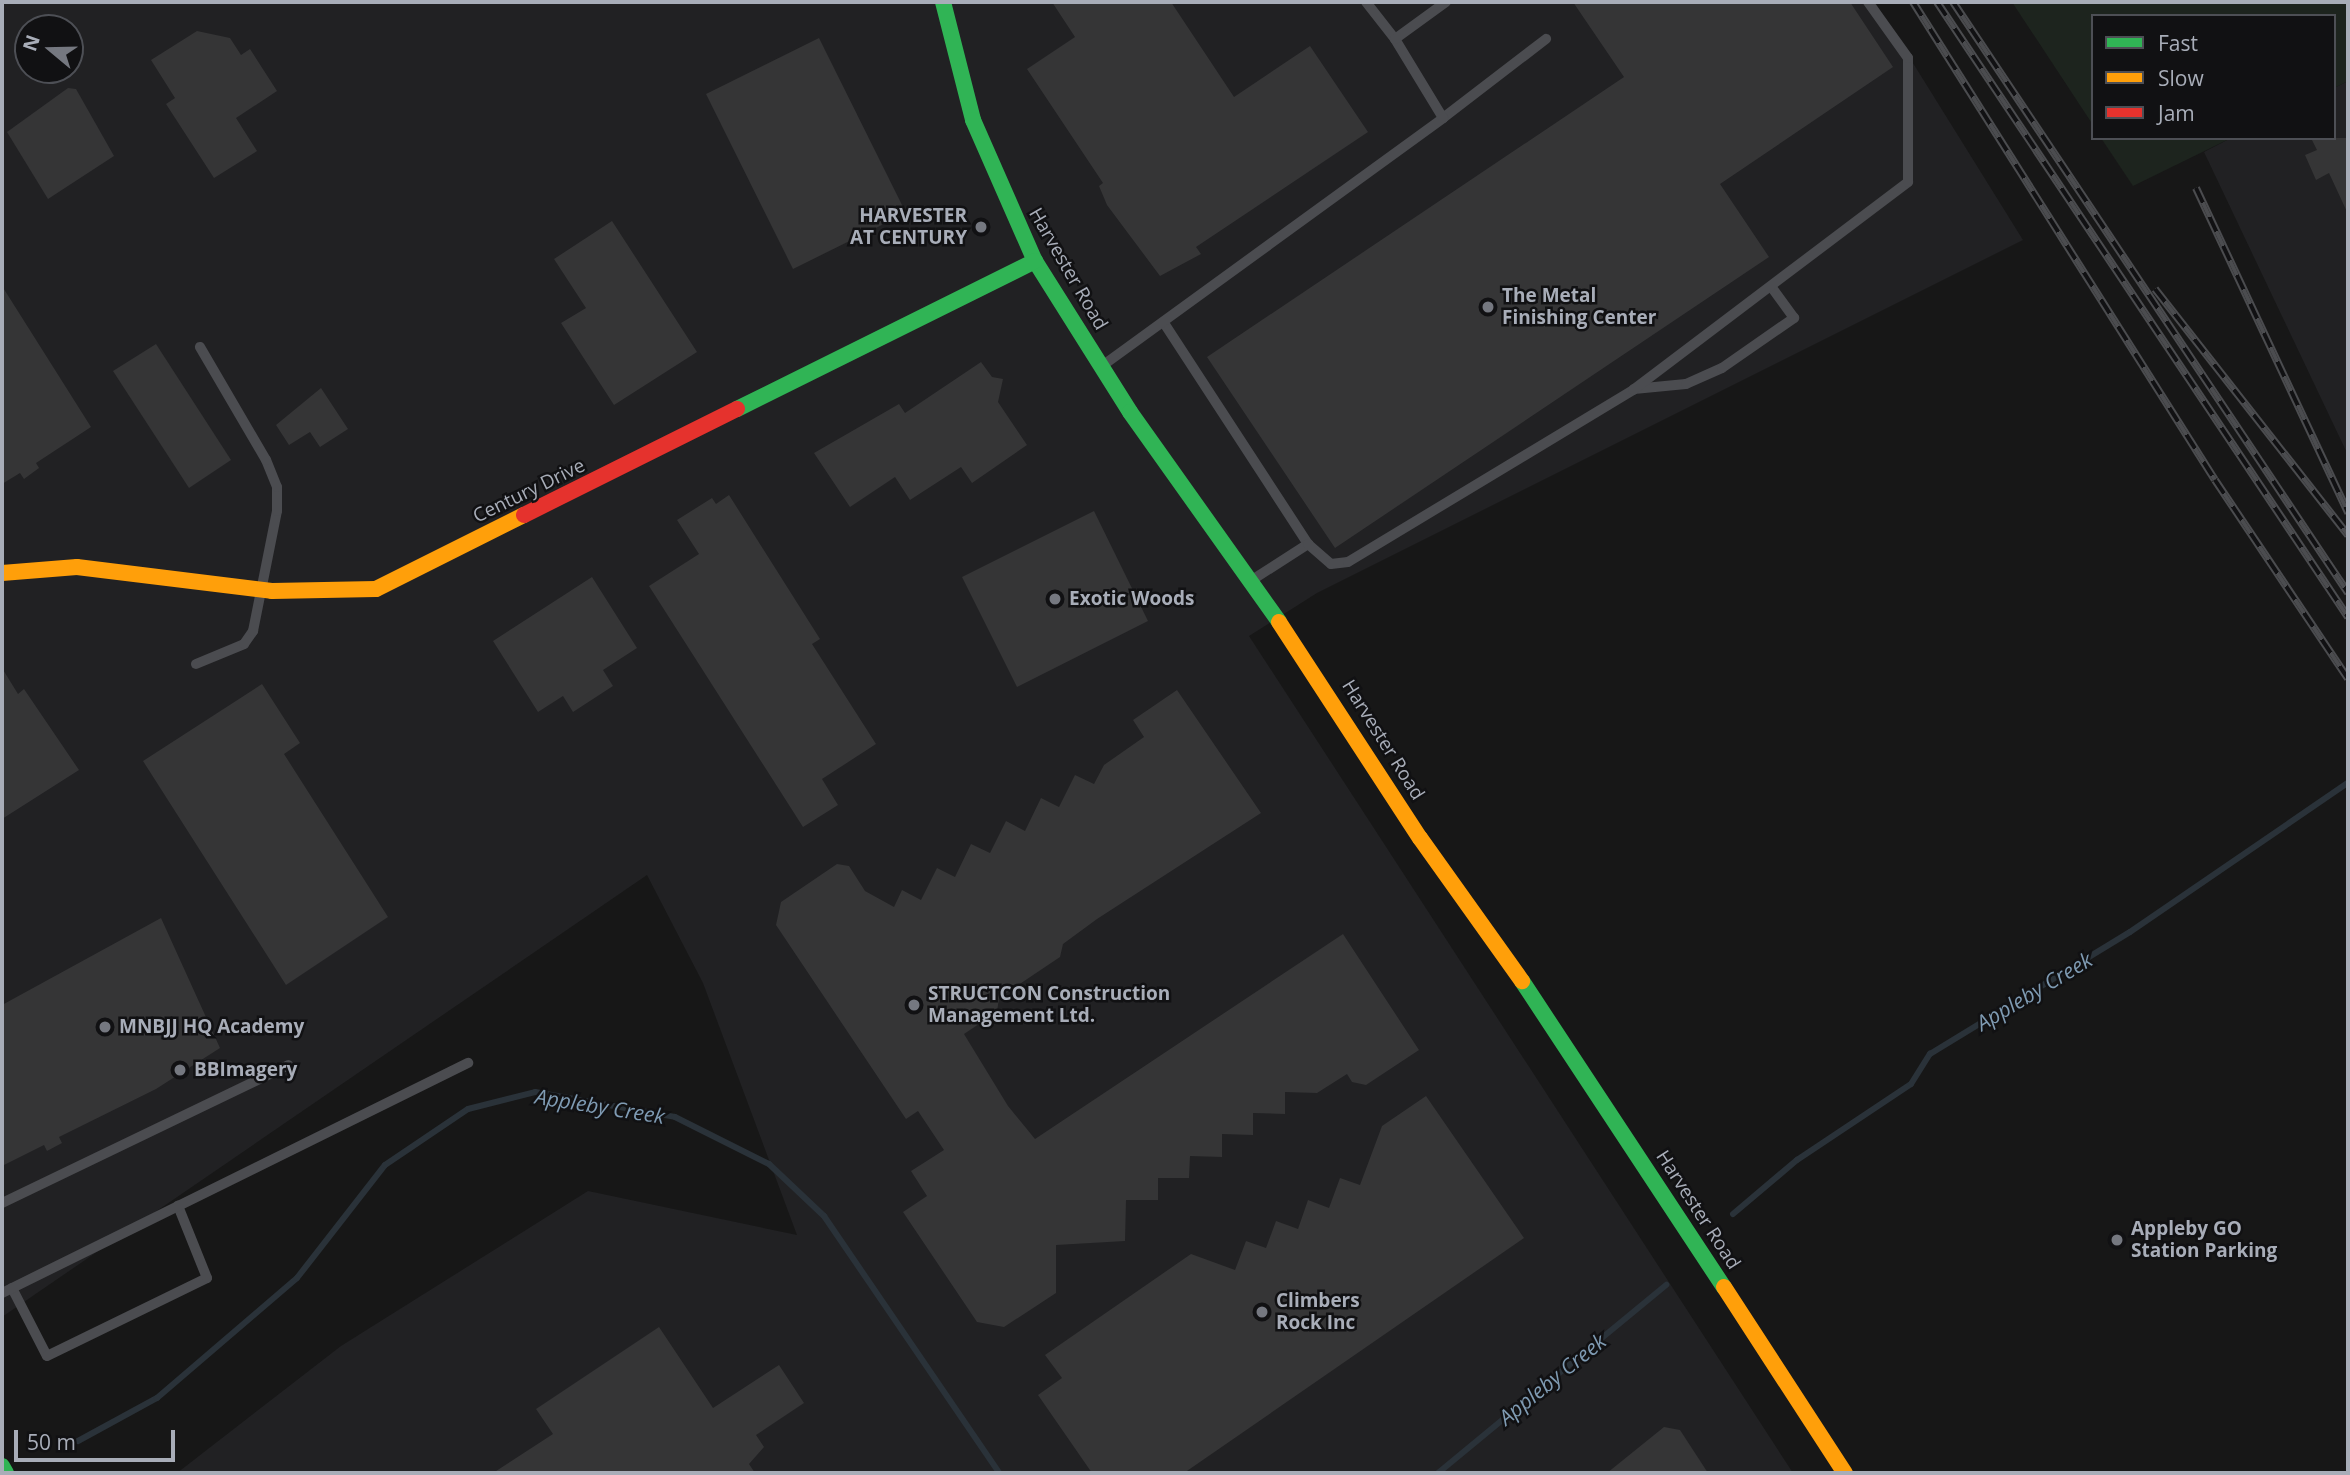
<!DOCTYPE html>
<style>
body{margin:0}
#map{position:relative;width:2350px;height:1475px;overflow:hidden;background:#171717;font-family:"Open Sans",sans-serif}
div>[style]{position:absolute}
.built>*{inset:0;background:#212123}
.green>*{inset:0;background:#1d241e}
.stream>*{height:6px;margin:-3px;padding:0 3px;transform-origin:3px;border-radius:3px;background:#2a3239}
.building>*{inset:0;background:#353536}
.lane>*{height:10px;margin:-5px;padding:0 5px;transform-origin:5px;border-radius:5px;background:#4b4c50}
.fast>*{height:16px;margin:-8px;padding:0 8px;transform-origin:8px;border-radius:8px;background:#30b455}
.slow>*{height:16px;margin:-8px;padding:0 8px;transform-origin:8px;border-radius:8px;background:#ff9f0a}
.jam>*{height:16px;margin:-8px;padding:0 8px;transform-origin:8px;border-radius:8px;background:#e5322d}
.rail>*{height:8px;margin-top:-4px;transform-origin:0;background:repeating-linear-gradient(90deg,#111113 0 16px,#4b4c4f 0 32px);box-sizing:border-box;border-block:2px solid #4b4c4f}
.dots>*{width:19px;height:19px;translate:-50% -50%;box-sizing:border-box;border:4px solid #111113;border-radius:50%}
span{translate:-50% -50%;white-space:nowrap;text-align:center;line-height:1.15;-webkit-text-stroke:5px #111113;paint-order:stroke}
.poi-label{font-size:19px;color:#a8adb8;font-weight:700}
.right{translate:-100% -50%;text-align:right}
.left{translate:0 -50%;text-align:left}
.street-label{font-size:19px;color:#a8adb8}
.water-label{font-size:21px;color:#7f9bb3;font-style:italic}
.frame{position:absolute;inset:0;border:4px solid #a8adb8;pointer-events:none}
.legend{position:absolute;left:2091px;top:14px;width:245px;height:126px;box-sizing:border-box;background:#111113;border:2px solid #4d4f55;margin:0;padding:9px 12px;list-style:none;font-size:21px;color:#a8adb8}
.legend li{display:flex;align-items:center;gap:14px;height:35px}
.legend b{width:35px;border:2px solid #4d4f55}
.north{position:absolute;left:14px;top:14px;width:70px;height:70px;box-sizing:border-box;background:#111113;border:2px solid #4d4f55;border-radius:50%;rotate:289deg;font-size:19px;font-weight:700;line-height:28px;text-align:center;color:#a8adb8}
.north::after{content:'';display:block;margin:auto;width:24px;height:32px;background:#757880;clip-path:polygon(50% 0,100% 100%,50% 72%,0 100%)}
.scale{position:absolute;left:14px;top:1430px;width:161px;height:32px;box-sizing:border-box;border:4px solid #a8adb8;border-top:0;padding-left:9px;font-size:21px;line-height:24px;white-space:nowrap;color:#a8adb8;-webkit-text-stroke:5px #111113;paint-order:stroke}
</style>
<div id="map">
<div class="built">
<div style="clip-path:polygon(evenodd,2px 2px,1875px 2px,2023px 240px,1317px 593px,1249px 636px,1793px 1473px,177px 1473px,341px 1346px,588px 1191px,797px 1235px,703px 983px,647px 875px,2px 1317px,2px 2px,28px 28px,70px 28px,70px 70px,28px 70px,28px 28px)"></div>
<div style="clip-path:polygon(2348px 81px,2348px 455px,2204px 152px,2231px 138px,2334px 138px,2334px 88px)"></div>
</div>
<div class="green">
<div style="clip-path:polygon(2012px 2px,2348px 2px,2348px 81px,2334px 88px,2334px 16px,2093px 16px,2093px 125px)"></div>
<div style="clip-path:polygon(2101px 138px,2231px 138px,2133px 186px)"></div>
</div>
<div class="stream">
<div style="left:1733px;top:1214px;width:84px;rotate:-40.2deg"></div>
<div style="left:1797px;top:1160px;width:137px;rotate:-33.7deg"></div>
<div style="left:1911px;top:1084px;width:36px;rotate:-58deg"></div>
<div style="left:1930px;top:1054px;width:234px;rotate:-31.4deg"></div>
<div style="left:2130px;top:932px;width:264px;rotate:-34.4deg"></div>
<div style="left:78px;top:1441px;width:90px;rotate:-28.6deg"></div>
<div style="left:157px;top:1398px;width:184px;rotate:-40.6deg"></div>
<div style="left:297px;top:1278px;width:143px;rotate:-52.1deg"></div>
<div style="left:385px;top:1165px;width:100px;rotate:-34deg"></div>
<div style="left:468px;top:1109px;width:69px;rotate:-14.2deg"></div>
<div style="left:535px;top:1092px;width:142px;rotate:10.1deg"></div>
<div style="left:675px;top:1117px;width:105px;rotate:26.6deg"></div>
<div style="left:769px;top:1164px;width:76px;rotate:43.4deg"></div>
<div style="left:824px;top:1216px;width:311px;rotate:55.7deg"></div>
<div style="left:1438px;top:1473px;width:296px;rotate:-39.5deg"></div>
</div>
<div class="building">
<div style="clip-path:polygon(1052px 2px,1171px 2px,1234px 97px,1310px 46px,1368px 132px,1196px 247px,1201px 254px,1160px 276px,1107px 205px,1099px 186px,1103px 183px,1027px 69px,1075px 37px)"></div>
<div style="clip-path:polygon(1573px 2px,1850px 2px,1893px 67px,1720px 184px,1769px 257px,1335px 548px,1207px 357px,1624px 77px)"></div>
<div style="clip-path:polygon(197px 31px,230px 38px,241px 55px,250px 49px,277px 91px,236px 118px,257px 151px,214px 178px,166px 104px,175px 98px,151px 60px)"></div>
<div style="clip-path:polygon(819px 38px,906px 213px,793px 269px,706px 94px)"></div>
<div style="clip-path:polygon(68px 88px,76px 89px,114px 156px,48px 199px,7px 132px)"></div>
<div style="clip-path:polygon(2311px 138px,2348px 138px,2348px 214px,2329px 173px,2316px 180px,2305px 155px,2317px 150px)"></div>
<div style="clip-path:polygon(612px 221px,697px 352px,614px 405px,561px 323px,586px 308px,554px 259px)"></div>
<div style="clip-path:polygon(2px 286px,91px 427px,36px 463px,39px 468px,24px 479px,20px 473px,2px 484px)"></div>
<div style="clip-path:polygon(156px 344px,231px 460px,189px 488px,113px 371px)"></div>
<div style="clip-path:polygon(981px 362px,992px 377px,1003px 379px,998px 402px,1027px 445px,972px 483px,961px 467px,910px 500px,895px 477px,850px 507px,814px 453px,899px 404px,905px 413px)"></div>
<div style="clip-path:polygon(321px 388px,348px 429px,320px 447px,310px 432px,289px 445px,276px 425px)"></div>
<div style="clip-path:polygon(729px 495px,820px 639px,812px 644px,876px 744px,822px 779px,838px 805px,803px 827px,649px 586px,699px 554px,677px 520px,712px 498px,716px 504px)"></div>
<div style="clip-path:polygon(1094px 511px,1148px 621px,1017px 687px,962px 577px)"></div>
<div style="clip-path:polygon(592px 577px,637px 648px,603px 670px,613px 686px,573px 712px,563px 696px,538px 712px,493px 641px)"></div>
<div style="clip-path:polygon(2px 668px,18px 694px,24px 689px,79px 770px,2px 819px)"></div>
<div style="clip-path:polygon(262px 684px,300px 743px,284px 754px,388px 917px,286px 985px,143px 761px)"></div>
<div style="clip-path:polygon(1177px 690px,1261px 813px,1097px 919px,1063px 944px,1060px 957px,999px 998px,997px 1012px,964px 1034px,1008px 1106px,1035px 1139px,1343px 934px,1419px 1050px,1366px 1085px,1352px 1082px,1347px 1074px,1317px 1093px,1285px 1092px,1285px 1114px,1253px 1113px,1253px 1135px,1222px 1134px,1222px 1157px,1190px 1156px,1189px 1178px,1158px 1178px,1158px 1200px,1126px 1200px,1125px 1241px,1056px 1245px,1056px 1293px,1004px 1327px,977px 1322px,903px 1212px,927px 1196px,911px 1171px,944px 1150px,918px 1111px,906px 1119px,776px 925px,781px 902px,837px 864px,849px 866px,865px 891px,894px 907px,902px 890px,921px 900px,937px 868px,955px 877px,971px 844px,990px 853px,1006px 821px,1025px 831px,1041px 798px,1059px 807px,1075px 775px,1094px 784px,1104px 765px,1144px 737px,1133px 720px)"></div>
<div style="clip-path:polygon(161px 918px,220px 1048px,156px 1089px,59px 1137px,62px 1143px,47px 1151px,44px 1145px,2px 1166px,2px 1005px)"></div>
<div style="clip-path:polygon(1426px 1096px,1524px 1238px,1184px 1473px,1092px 1473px,1038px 1395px,1062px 1378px,1045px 1355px,1191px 1254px,1235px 1270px,1246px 1241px,1266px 1248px,1276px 1221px,1298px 1229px,1308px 1200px,1329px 1208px,1340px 1178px,1360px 1185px,1382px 1126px)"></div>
<div style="clip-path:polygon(659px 1327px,713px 1408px,779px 1365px,804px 1403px,756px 1435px,764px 1447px,749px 1464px,755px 1473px,493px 1473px,553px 1434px,536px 1409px)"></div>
<div style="clip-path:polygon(1664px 1427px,1680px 1430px,1708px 1473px,1607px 1473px)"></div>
</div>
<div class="lane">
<div style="left:1366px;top:2px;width:47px;rotate:51.9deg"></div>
<div style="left:1443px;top:118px;width:130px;rotate:-37.5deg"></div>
<div style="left:1164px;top:323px;width:264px;rotate:56.9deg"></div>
<div style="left:1102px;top:366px;width:422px;rotate:-36deg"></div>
<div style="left:1443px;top:118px;width:92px;rotate:-121.3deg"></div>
<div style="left:1395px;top:39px;width:63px;rotate:-36deg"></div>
<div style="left:1634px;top:389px;width:52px;rotate:-5.5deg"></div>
<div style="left:1686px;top:384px;width:39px;rotate:-24deg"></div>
<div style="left:1722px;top:368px;width:88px;rotate:-34.8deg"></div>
<div style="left:1794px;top:318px;width:39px;rotate:-126deg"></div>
<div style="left:1252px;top:580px;width:67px;rotate:-32.7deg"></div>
<div style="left:1308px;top:544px;width:30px;rotate:41deg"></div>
<div style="left:1331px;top:564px;width:17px;rotate:-7deg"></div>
<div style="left:1348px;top:562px;width:333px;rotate:-31.1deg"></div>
<div style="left:1633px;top:390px;width:345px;rotate:-37.1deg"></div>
<div style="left:1908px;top:182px;width:124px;rotate:-90deg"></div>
<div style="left:1908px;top:58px;width:69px;rotate:-125.5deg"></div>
<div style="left:196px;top:664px;width:52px;rotate:-22.6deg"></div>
<div style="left:244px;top:644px;width:16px;rotate:-55deg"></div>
<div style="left:253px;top:631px;width:122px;rotate:-78.7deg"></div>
<div style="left:277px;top:511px;width:24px;rotate:-90deg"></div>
<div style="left:277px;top:487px;width:29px;rotate:-112deg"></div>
<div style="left:266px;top:460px;width:131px;rotate:-120.3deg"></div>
<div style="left:2px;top:1203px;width:318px;rotate:-25.7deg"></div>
<div style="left:12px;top:1288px;width:76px;rotate:62.8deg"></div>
<div style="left:47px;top:1356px;width:178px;rotate:-26deg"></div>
<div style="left:207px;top:1278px;width:78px;rotate:-111.9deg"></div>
<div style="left:2px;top:1293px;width:520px;rotate:-26.27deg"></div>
</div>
<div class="fast">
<div style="left:943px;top:2px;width:122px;rotate:75.7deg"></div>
<div style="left:973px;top:120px;width:154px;rotate:66.3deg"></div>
<div style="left:1035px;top:261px;width:178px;rotate:57.8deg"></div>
<div style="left:1130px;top:412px;width:257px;rotate:54.6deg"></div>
<div style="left:737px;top:409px;width:333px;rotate:-26.4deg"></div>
<div style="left:1522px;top:981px;width:367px;rotate:56.6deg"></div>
<div style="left:2px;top:1466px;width:8px;rotate:60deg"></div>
</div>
<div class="slow">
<div style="left:2px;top:573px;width:75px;rotate:-4.6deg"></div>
<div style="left:77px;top:567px;width:196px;rotate:7deg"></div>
<div style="left:272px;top:591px;width:104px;rotate:-1.1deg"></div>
<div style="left:376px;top:589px;width:165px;rotate:-26.6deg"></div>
<div style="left:1279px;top:622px;width:258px;rotate:56.9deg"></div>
<div style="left:1420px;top:838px;width:176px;rotate:54.5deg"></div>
<div style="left:1724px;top:1287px;width:222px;rotate:57deg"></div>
</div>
<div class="jam">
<div style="left:524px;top:515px;width:238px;rotate:-26.5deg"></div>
</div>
<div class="rail">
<div style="left:1913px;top:2px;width:565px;rotate:57.72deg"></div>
<div style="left:2215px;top:480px;width:239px;rotate:56.2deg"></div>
<div style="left:1937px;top:2px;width:740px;rotate:56.25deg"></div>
<div style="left:1953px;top:2px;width:711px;rotate:56.24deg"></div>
<div style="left:2196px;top:188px;width:359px;rotate:64.9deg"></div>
<div style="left:2155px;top:289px;width:313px;rotate:51.9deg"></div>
</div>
<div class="dots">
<div style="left:981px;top:227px;background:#757880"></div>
<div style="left:1488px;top:307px;background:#757880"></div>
<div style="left:1055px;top:599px;background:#757880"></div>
<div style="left:914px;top:1005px;background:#757880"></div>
<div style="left:105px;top:1027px;background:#757880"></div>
<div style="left:180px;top:1070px;background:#757880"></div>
<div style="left:2117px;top:1240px;background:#757880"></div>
<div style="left:1262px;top:1312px;background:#757880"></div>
</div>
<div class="poi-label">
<span class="right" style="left:967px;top:227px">HARVESTER<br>AT CENTURY</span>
<span class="left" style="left:1502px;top:307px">The Metal<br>Finishing Center</span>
<span class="left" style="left:1069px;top:599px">Exotic Woods</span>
<span class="left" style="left:928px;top:1005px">STRUCTCON Construction<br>Management Ltd.</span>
<span class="left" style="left:119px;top:1027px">MNBJJ HQ Academy</span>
<span class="left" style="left:194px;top:1070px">BBImagery</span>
<span class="left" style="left:2131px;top:1240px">Appleby GO<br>Station Parking</span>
<span class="left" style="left:1276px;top:1312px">Climbers<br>Rock Inc</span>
</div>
<div class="street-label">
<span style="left:1068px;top:269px;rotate:60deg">Harvester Road</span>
<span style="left:529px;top:491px;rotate:-26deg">Century Drive</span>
<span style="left:1383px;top:740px;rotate:58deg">Harvester Road</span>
<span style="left:1698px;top:1210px;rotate:57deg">Harvester Road</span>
</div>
<div class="water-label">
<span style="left:2034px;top:991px;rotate:-31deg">Appleby Creek</span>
<span style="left:600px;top:1106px;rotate:9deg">Appleby Creek</span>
<span style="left:1552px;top:1379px;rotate:-39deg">Appleby Creek</span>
</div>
<div class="frame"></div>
<ul class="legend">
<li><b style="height:9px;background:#30b455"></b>Fast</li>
<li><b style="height:9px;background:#ff9f0a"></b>Slow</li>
<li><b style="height:9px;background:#e5322d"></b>Jam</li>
</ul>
<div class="north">N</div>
<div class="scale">50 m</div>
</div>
